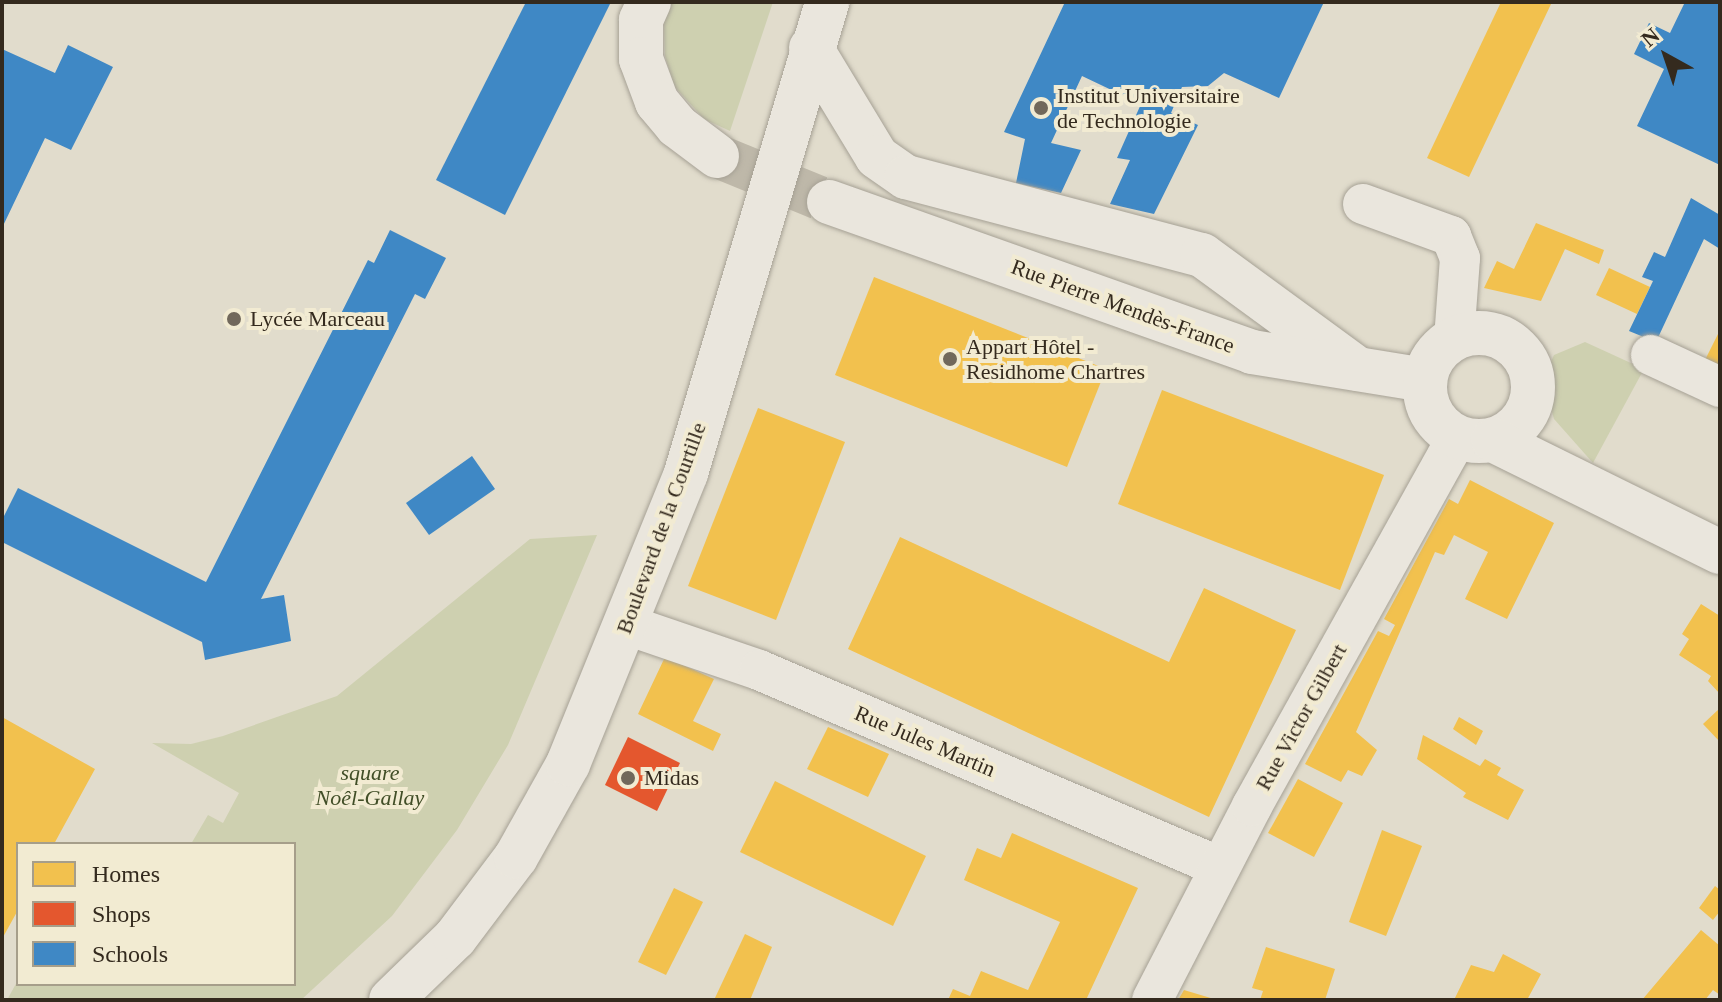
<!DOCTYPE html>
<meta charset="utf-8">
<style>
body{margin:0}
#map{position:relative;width:1722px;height:1002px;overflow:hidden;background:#e1dccc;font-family:Georgia,serif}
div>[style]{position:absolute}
.green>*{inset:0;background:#ced0b0}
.homes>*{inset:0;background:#f2c14e}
.shops>*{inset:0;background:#e4572e}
.schools>*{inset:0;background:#3f88c5}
.secondary-tunnel>*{height:44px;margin-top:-22px;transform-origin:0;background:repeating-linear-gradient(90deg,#beb8a9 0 44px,transparent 0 66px)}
.roads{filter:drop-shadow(0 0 2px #a6a195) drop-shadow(0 0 2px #a6a195)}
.street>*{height:40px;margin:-20px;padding:0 20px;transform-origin:20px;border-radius:20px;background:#eae6dd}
.secondary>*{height:44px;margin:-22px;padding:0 22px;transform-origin:22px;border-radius:22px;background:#eae6dd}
.secondary>.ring{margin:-22px;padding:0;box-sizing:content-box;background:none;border:44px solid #eae6dd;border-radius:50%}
.dots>*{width:22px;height:22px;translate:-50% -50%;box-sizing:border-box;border:4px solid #f2ebd2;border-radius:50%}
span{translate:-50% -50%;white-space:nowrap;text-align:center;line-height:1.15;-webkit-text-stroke:8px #f2ebd2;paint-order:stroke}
.poi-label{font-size:22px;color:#342a1e}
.left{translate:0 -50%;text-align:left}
.street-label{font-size:22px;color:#342a1e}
.park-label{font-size:22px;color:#414e27;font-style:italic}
.frame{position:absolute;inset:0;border:4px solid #342a1e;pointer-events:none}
.legend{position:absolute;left:16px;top:842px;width:280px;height:144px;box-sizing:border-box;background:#f2ebd2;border:2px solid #a69e8a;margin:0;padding:10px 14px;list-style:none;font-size:24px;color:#342a1e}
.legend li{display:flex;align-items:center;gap:16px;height:40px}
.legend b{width:40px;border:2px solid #a69e8a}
.north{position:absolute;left:1626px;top:16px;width:80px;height:80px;-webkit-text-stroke:6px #f2ebd2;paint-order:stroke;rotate:320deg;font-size:22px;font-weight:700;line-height:32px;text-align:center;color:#342a1e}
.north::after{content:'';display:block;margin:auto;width:28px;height:36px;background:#342a1e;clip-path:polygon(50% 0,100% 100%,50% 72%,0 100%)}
</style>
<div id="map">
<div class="green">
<div style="clip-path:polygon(671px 2px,773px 2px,730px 131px,704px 119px,674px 86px,665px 56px,664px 21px)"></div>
<div style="clip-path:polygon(1585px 342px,1644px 369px,1593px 463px,1554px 419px,1543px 379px,1554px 355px)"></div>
<div style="clip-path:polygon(597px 535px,508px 745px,457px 830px,392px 916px,301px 1000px,7px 1000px,18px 980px,294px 984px,294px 844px,191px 844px,208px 815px,223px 823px,239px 793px,152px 743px,191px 744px,223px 736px,337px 696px,530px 539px)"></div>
</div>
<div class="homes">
<div style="clip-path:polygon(1501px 2px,1552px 2px,1469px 177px,1427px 158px)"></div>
<div style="clip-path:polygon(1536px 223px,1604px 250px,1599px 264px,1565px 249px,1541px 301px,1484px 288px,1497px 261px,1514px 269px)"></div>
<div style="clip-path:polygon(1609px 268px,1650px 287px,1637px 314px,1596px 295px)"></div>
<div style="clip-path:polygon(874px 277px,1106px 369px,1067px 467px,835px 375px)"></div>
<div style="clip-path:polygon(1720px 330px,1720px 374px,1702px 366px)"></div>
<div style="clip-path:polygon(1162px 390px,1384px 475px,1340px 590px,1118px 504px)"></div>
<div style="clip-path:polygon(758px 408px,845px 442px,776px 620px,688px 586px)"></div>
<div style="clip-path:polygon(1470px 480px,1554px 523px,1507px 619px,1465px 599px,1488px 552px,1454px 535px,1444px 555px,1435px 552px,1356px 732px,1377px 750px,1362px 776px,1348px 770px,1341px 782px,1305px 764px,1378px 631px,1389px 636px,1395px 625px,1384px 619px,1449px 499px,1458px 504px)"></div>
<div style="clip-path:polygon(900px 537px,1169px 662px,1204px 588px,1296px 630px,1209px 817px,848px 649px)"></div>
<div style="clip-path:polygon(1701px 604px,1720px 616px,1720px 694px,1708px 681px,1711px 676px,1679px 655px,1689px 639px,1682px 634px)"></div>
<div style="clip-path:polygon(665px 657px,714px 679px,693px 721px,721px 734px,713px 751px,638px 714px)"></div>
<div style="clip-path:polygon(1720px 708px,1720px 742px,1703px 724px)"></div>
<div style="clip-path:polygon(2px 717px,95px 769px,54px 844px,18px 844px,18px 910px,2px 939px)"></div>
<div style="clip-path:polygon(1459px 717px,1483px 731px,1476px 745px,1453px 729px)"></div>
<div style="clip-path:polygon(828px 727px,889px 754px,868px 797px,807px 769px)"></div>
<div style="clip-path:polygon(1423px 735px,1480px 766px,1485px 759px,1501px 768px,1497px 775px,1524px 790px,1508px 820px,1463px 797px,1466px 793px,1417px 759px)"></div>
<div style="clip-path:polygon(1298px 779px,1343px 803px,1314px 857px,1268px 833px)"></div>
<div style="clip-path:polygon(775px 781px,926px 856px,893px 926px,740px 852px)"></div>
<div style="clip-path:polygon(1382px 830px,1422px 846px,1386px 936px,1349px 922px)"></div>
<div style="clip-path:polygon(1012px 833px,1138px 888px,1086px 1000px,948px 1000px,953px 989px,970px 996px,981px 971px,1028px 990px,1060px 922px,964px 880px,977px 848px,1001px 858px)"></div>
<div style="clip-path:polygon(1715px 886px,1720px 890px,1720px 911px,1713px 920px,1699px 908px)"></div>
<div style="clip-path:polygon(674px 888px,703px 902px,666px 975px,638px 962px)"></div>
<div style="clip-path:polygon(1701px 930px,1720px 946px,1720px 995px,1713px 990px,1705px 1000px,1642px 1000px)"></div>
<div style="clip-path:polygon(745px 934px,772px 947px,750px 1000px,714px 1000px)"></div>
<div style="clip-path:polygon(1266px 947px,1335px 969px,1325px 1000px,1260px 1000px,1263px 991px,1252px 988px)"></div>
<div style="clip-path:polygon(1503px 954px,1541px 974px,1527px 1000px,1454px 1000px,1471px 965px,1494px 972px)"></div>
<div style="clip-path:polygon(1184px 990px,1214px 999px,1214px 1000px,1178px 1000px)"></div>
</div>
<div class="shops">
<div style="clip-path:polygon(628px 737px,680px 763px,657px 811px,605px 785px)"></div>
</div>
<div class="schools">
<div style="clip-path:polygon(526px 2px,611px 2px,505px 215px,436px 180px)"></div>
<div style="clip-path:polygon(1065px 2px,1324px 2px,1279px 98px,1224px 73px,1208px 86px,1182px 87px,1171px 113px,1198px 125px,1154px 214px,1110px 204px,1130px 160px,1117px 158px,1141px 104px,1082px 76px,1051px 143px,1081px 150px,1061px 193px,1016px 183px,1025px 139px,1004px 132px)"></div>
<div style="clip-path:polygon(1685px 2px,1720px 2px,1720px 165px,1637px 126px,1664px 69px,1634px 54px,1649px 23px,1670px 33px)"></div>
<div style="clip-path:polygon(68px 45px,113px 67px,71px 150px,45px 138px,2px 228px,2px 49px,55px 73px)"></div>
<div style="clip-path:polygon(1691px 198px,1720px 215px,1720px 249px,1704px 239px,1656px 342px,1629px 331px,1653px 281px,1642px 277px,1654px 252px,1665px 257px)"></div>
<div style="clip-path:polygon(390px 230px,446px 258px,425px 299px,415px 294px,261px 599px,284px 595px,291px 641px,205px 660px,202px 642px,2px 542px,2px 520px,18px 488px,206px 582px,368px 260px,374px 263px)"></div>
<div style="clip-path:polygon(472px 456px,495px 489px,429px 535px,406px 503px)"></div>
</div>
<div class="secondary-tunnel">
<div style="left:717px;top:156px;width:121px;rotate:22.3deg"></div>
</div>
<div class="roads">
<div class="street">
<div style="left:1363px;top:204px;width:94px;rotate:20deg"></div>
<div style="left:1451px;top:236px;width:24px;rotate:68deg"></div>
<div style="left:1460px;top:258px;width:81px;rotate:94.2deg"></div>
<div style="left:1651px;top:355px;width:76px;rotate:24.9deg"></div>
<div style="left:627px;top:625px;width:139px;rotate:18.8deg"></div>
<div style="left:759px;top:670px;width:501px;rotate:23.14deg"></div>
<div style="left:1152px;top:1000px;width:218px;rotate:-62.7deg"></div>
<div style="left:1252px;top:806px;width:422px;rotate:-60.9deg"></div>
</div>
<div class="secondary">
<div style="left:649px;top:2px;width:20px;rotate:114deg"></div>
<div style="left:641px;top:20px;width:39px;rotate:90deg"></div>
<div style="left:641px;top:59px;width:46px;rotate:69.6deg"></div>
<div style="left:657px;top:102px;width:31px;rotate:50deg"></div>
<div style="left:677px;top:126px;width:50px;rotate:36.9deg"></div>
<div style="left:811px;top:48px;width:127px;rotate:58.8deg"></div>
<div style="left:877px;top:157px;width:35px;rotate:35deg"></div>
<div style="left:906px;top:177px;width:306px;rotate:14.8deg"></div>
<div style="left:1202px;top:255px;width:193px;rotate:36.2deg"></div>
<div style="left:829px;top:202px;width:449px;rotate:19.5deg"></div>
<div style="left:1252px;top:352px;width:175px;rotate:9.2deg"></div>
<div class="ring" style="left:1425px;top:333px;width:64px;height:64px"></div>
<div style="left:1493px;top:440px;width:253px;rotate:26.3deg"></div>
<div style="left:391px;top:1000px;width:89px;rotate:-44.1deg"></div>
<div style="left:455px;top:938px;width:101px;rotate:-53deg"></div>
<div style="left:516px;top:857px;width:107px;rotate:-60.8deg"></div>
<div style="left:568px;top:764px;width:314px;rotate:-67.9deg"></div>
<div style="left:686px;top:473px;width:492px;rotate:-73.3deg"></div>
</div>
</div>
<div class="dots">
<div style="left:1041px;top:108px;background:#71685b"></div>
<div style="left:234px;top:319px;background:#71685b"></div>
<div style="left:950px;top:359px;background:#71685b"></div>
<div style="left:628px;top:778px;background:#71685b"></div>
</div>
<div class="poi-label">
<span class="left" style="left:1057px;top:108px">Institut Universitaire<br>de Technologie</span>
<span class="left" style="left:250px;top:319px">Lycée Marceau</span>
<span class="left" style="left:966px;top:359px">Appart Hôtel -<br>Residhome Chartres</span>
<span class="left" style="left:644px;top:778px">Midas</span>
</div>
<div class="street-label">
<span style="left:1123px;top:306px;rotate:20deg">Rue Pierre Mendès-France</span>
<span style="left:661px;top:528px;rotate:-70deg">Boulevard de la Courtille</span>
<span style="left:1301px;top:717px;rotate:-61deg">Rue Victor Gilbert</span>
<span style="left:925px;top:741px;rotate:23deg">Rue Jules Martin</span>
</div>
<div class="park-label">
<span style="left:370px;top:785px">square<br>Noêl-Gallay</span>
</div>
<div class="frame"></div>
<ul class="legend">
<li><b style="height:22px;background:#f2c14e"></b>Homes</li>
<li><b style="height:22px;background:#e4572e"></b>Shops</li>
<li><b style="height:22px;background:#3f88c5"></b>Schools</li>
</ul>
<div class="north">N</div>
</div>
